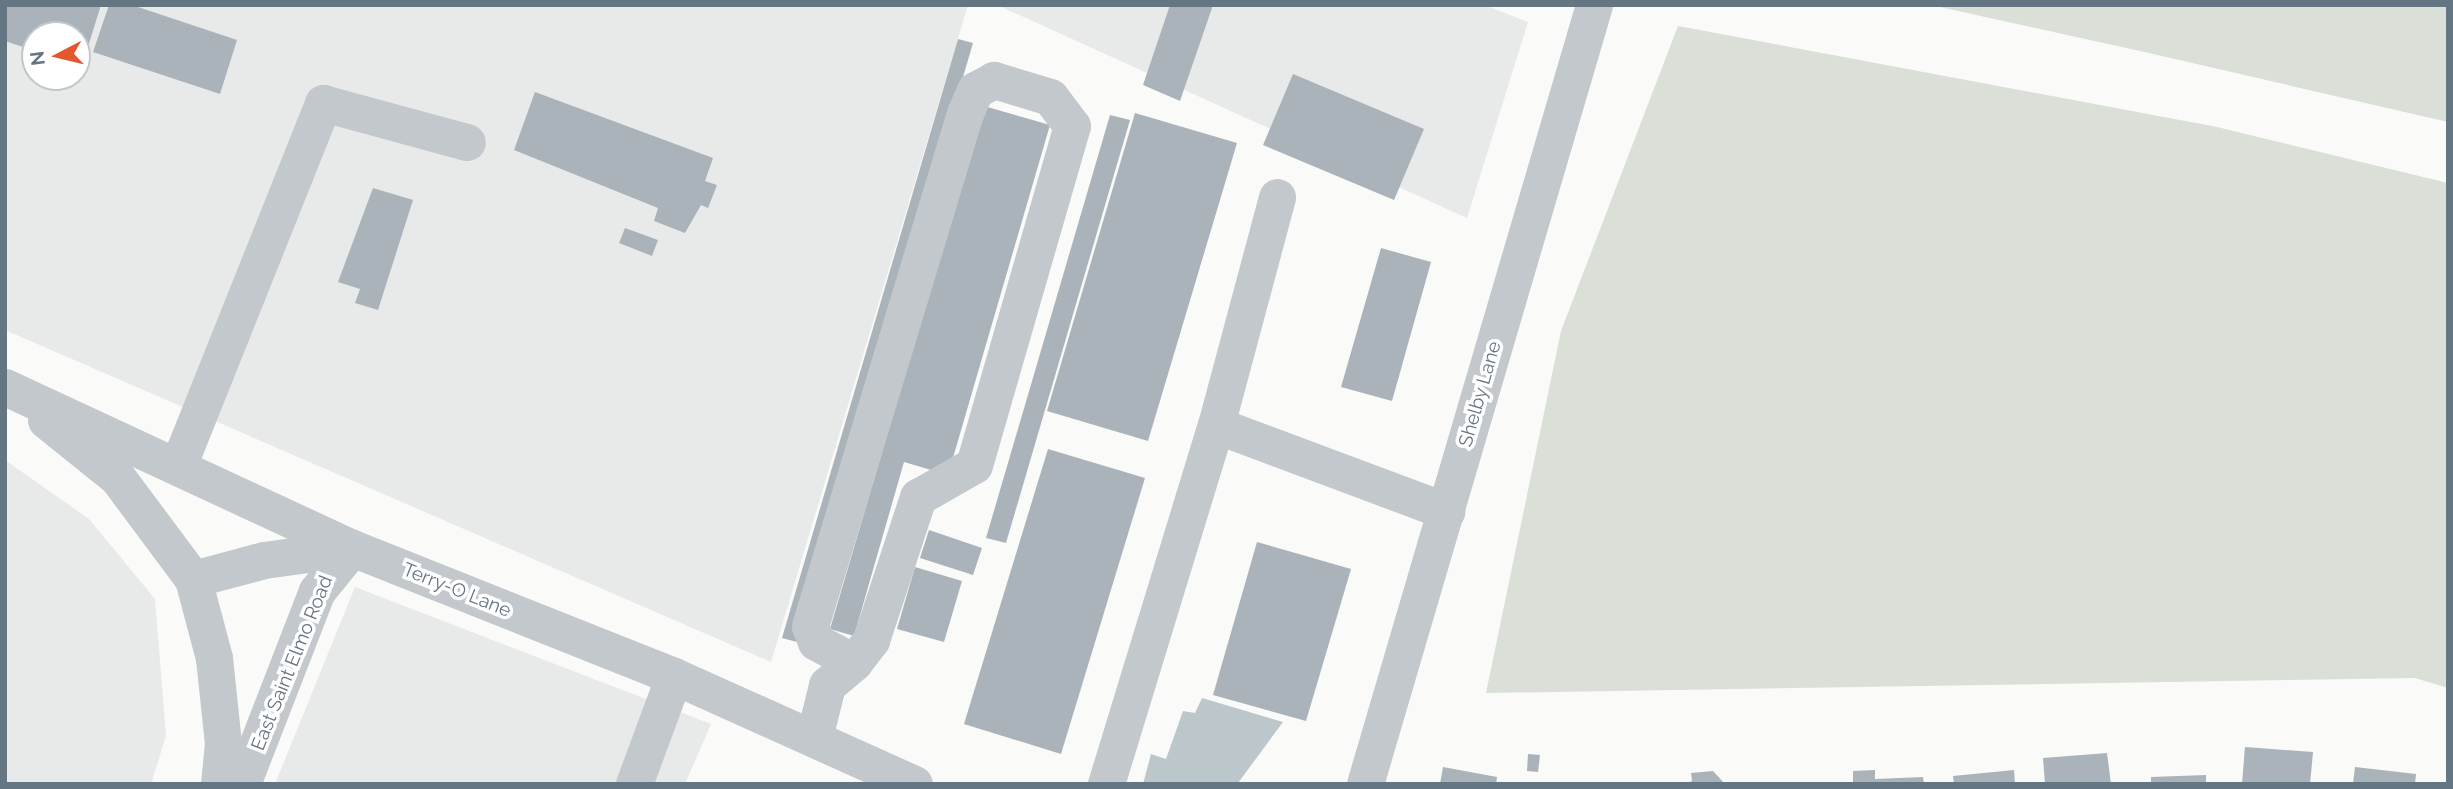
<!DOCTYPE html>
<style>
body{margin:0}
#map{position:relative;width:2453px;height:789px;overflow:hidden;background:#fafaf8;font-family:Raleway,sans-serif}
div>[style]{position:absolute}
.built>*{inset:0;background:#e8e9e9}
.green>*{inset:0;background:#dadfd7}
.water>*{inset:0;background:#bbc7cb}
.building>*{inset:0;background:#aab3b9}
.minor>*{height:37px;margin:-18.5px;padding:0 18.5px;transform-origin:18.5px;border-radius:18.5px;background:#c3c8cc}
span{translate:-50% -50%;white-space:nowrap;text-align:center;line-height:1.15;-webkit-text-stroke:7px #fff;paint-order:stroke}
.street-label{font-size:19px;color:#657683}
.frame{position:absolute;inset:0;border:7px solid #657683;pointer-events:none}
.north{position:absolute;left:21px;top:21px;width:70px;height:70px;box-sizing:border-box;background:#fff;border:2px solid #c1c8cd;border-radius:50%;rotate:263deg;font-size:19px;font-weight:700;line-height:28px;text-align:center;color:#657683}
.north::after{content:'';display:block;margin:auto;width:24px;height:32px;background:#e4572e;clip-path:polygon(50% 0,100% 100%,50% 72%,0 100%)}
</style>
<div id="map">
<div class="built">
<div style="clip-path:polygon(evenodd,5px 5px,968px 5px,771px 662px,5px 330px,5px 5px,35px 35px,77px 35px,77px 77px,35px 77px,35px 35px)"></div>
<div style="clip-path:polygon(997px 5px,1484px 5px,1528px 22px,1467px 218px)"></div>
<div style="clip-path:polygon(5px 460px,89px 519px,155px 599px,166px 736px,151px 784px,5px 784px)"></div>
<div style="clip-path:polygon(355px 587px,711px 724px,685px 784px,275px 784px)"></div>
</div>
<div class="green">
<div style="clip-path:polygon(1931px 5px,2448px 5px,2448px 122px,2140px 51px)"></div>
<div style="clip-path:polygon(1678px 26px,2217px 127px,2448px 183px,2448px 688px,2415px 678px,1486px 693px,1561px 331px)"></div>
</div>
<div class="water">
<div style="clip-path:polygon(1202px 698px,1283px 722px,1238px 783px,1143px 784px,1151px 754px,1166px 759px,1183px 711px,1195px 713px)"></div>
</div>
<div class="building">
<div style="clip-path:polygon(5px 5px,101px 5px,82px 66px,77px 64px,77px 35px,35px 35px,35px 51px,5px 41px)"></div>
<div style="clip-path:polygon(109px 5px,132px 5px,237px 40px,220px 94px,93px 52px)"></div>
<div style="clip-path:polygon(1170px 5px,1213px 5px,1180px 101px,1143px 85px)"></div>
<div style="clip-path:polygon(958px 39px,973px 43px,797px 642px,782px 638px)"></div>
<div style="clip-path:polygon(1293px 74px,1424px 129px,1394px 200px,1263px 145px)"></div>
<div style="clip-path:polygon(535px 92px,713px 158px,705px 181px,717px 185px,708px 208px,701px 205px,685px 233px,654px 221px,658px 208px,514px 150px)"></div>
<div style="clip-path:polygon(984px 106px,1050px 125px,948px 475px,904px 462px,854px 636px,830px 629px)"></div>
<div style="clip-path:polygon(1135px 113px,1237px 143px,1148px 441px,1047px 411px)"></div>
<div style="clip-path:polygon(1110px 115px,1130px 120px,1006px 543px,986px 538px)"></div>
<div style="clip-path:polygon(373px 188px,413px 200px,378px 310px,355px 303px,360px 289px,338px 282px)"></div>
<div style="clip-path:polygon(625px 228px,658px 240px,652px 256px,619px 243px)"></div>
<div style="clip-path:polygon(1381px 248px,1431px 262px,1392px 401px,1341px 387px)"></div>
<div style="clip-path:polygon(1048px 449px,1145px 478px,1061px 754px,964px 724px)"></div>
<div style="clip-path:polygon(929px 530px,982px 548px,973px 575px,920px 558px)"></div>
<div style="clip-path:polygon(1257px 542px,1351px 569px,1306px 721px,1213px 695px)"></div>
<div style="clip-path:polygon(915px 567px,962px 581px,944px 642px,897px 629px)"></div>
<div style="clip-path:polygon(2245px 747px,2313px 752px,2310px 784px,2242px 784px)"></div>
<div style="clip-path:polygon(2107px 753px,2111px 784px,2045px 784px,2043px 758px)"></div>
<div style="clip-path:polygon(1528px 754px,1540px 755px,1538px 772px,1527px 771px)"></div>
<div style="clip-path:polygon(1443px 767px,1497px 777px,1496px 784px,1440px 784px)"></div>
<div style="clip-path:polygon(2355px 767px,2416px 774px,2415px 784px,2353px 784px)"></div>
<div style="clip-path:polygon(1875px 770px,1875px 779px,1923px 777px,1924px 784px,1853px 784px,1853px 771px)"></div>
<div style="clip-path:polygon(2014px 770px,2015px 784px,1954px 784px,1953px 776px)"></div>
<div style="clip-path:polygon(1713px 771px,1725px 784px,1684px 784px,1692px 781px,1691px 773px)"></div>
<div style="clip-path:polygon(2206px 775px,2206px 784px,2151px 784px,2151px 777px)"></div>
</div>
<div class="minor">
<div style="left:5px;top:387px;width:383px;rotate:24.9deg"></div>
<div style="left:352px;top:548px;width:347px;rotate:21.7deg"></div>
<div style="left:674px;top:676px;width:263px;rotate:24.2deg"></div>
<div style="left:46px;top:420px;width:91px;rotate:38.8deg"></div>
<div style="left:117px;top:477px;width:127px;rotate:53.3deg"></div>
<div style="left:193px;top:579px;width:82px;rotate:75.1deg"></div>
<div style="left:214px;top:658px;width:85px;rotate:84deg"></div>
<div style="left:223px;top:743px;width:41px;rotate:95.6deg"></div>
<div style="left:1216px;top:425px;width:236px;rotate:-75deg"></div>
<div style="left:178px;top:466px;width:391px;rotate:-68.2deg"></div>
<div style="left:323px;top:103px;width:149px;rotate:15.2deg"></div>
<div style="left:193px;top:579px;width:73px;rotate:-15deg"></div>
<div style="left:264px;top:560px;width:89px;rotate:-7.8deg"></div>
<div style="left:814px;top:738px;width:55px;rotate:-76.2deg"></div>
<div style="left:827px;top:685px;width:35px;rotate:-40deg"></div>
<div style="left:854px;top:662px;width:28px;rotate:-52deg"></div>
<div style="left:871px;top:640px;width:151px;rotate:-71.8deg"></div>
<div style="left:918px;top:497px;width:64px;rotate:-29.7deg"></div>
<div style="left:974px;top:465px;width:353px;rotate:-73.9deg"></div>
<div style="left:1072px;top:126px;width:36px;rotate:-127deg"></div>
<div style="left:1050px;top:97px;width:59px;rotate:-163.1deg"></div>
<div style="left:994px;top:80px;width:21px;rotate:152deg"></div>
<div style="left:975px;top:90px;width:25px;rotate:113deg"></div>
<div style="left:965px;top:113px;width:536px;rotate:106.81deg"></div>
<div style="left:810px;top:626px;width:17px;rotate:69deg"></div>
<div style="left:816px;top:642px;width:43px;rotate:27.8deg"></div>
<div style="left:242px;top:784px;width:207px;rotate:-68.8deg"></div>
<div style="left:317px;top:591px;width:55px;rotate:-50.9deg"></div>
<div style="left:634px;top:784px;width:115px;rotate:-69.7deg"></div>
<div style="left:1106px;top:784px;width:375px;rotate:-73deg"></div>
<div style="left:1216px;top:425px;width:246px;rotate:20.5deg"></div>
<div style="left:1365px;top:784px;width:812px;rotate:-73.62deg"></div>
</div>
<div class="street-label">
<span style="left:1480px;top:394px;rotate:-74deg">Shelby Lane</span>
<span style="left:457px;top:590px;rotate:22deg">Terry-O Lane</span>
<span style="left:292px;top:663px;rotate:-68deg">East Saint Elmo Road</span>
</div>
<div class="frame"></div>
<div class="north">N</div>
</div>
